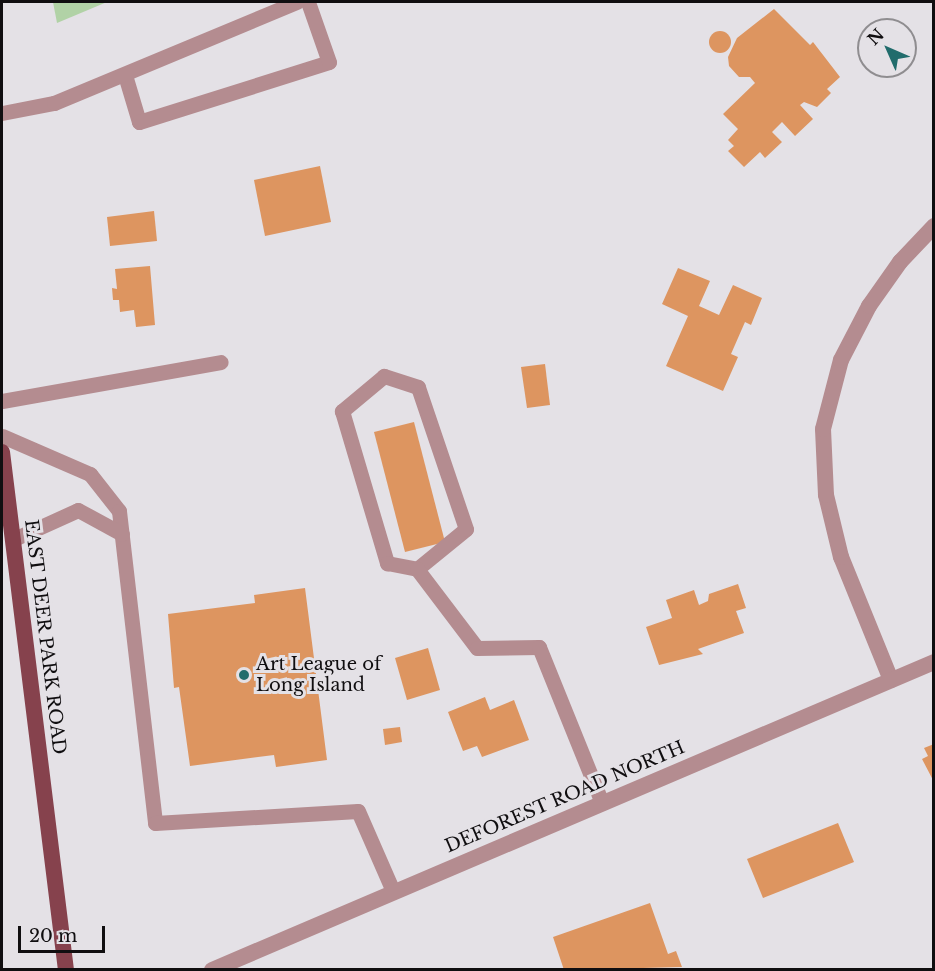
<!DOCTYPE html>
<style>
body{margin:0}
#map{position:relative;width:935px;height:971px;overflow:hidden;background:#e4e1e6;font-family:"Libre Baskerville",serif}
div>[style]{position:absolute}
.green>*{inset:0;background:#b1d2a6}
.building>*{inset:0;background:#dd9560}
.round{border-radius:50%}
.service>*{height:15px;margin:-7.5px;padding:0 7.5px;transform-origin:7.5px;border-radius:7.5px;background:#b48c90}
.minor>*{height:16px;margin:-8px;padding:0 8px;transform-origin:8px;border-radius:8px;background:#b48c90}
.primary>*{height:16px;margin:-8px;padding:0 8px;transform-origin:8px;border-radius:8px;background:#86424d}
.dots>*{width:16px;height:16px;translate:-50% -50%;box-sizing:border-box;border:3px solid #e4e1e6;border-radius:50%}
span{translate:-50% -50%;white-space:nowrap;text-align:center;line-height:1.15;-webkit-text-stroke:6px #e4e1e6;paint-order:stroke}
.street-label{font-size:18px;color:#100e10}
.poi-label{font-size:18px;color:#100e10}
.left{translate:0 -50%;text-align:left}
.frame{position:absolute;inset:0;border:3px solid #100e10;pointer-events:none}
.north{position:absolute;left:857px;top:18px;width:60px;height:60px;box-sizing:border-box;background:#e4e1e6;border:2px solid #8f8d90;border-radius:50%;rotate:315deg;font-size:16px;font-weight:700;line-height:24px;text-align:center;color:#100e10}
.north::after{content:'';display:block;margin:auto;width:21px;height:27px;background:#216c6c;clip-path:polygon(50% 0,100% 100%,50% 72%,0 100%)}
.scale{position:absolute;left:18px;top:926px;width:87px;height:27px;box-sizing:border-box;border:3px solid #100e10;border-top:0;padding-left:8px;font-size:18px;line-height:21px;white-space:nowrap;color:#100e10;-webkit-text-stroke:4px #e4e1e6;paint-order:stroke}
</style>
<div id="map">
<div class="green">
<div style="clip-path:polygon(53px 2px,107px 2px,57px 23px)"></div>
</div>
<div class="building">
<div style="clip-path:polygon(774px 9px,810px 45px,813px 42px,840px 77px,827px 89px,831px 93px,817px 107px,804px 102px,800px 105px,813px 119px,795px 136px,782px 122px,772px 132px,782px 142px,765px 158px,760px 152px,744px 167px,728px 151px,734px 146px,728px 140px,738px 129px,723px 114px,755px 83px,750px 77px,739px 77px,729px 66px,728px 57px,737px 38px)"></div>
<div class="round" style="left:709px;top:31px;width:22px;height:22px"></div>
<div style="clip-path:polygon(320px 166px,331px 222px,265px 236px,254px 180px)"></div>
<div style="clip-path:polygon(154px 211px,157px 241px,110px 246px,107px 217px)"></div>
<div style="clip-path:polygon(150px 266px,155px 325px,136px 327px,134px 310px,120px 312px,119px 300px,113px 300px,112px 288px,117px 289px,115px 269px)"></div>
<div style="clip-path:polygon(678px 268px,710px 281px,699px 306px,719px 315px,733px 285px,762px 298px,751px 325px,745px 322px,731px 354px,738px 357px,723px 391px,666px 366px,688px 316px,662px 304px)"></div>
<div style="clip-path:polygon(545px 364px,550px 405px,527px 408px,521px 367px)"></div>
<div style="clip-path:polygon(414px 422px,445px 542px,405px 552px,374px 432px)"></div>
<div style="clip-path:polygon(738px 584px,746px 608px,736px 611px,744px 633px,698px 649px,703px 654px,659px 665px,646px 627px,672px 618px,666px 600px,694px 590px,699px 605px,708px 601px,709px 594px)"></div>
<div style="clip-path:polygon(305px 588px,327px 760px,276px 767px,274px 755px,190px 766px,179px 687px,174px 688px,168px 614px,255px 603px,254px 595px)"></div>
<div style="clip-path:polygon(428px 648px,440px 690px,407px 700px,395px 658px)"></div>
<div style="clip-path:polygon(485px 697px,490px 710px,514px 700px,529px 740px,482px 757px,477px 746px,463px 751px,448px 712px)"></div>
<div style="clip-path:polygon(400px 727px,402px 742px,385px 745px,383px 729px)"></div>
<div style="clip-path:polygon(934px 744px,934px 782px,922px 759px,928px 756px,924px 748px)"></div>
<div style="clip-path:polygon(838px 823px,854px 862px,763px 898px,747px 859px)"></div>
<div style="clip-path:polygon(650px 903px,668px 954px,676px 951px,682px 967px,564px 970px,553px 937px)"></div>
</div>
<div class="service">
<div style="left:125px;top:75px;width:49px;rotate:73.4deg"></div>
<div style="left:139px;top:122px;width:199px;rotate:-17.5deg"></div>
<div style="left:329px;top:62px;width:64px;rotate:-109.3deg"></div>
<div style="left:2px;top:113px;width:53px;rotate:-10.9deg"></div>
<div style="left:54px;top:103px;width:263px;rotate:-22.6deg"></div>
<div style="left:2px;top:401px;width:222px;rotate:-10.1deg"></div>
<div style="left:2px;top:436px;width:96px;rotate:23.4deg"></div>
<div style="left:90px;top:474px;width:47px;rotate:51.9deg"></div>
<div style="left:119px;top:511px;width:314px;rotate:83.4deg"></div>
<div style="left:155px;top:823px;width:203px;rotate:-3.4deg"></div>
<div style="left:358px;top:811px;width:87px;rotate:66.4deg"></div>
<div style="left:14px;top:539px;width:70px;rotate:-24.4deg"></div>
<div style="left:78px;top:510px;width:50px;rotate:28.6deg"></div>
<div style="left:417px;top:569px;width:63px;rotate:-39.2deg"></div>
<div style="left:466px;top:529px;width:150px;rotate:-108.7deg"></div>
<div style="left:418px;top:387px;width:36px;rotate:-162deg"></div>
<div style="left:384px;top:376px;width:55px;rotate:140.2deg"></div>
<div style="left:342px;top:411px;width:159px;rotate:73.5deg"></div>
<div style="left:387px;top:563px;width:31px;rotate:11deg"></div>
<div style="left:417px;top:569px;width:99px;rotate:52.8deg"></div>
<div style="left:477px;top:648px;width:62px;rotate:-0.9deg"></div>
<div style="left:539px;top:647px;width:168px;rotate:68deg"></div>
</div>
<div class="minor">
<div style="left:891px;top:680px;width:133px;rotate:-112.1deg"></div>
<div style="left:841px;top:557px;width:64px;rotate:-103.6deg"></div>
<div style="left:826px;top:495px;width:66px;rotate:-92.6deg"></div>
<div style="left:823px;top:429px;width:71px;rotate:-75.4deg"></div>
<div style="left:841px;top:360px;width:61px;rotate:-62.6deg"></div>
<div style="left:869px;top:306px;width:54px;rotate:-54.8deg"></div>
<div style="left:900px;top:262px;width:50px;rotate:-46.6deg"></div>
<div style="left:212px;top:970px;width:785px;rotate:-23.1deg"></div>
</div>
<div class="primary">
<div style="left:2px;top:452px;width:522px;rotate:82.96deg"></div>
</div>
<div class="dots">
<div style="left:244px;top:675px;background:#216c6c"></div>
</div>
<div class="street-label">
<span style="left:45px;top:637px;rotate:83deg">EAST DEER PARK ROAD</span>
<span style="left:565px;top:797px;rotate:-23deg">DEFOREST ROAD NORTH</span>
</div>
<div class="poi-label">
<span class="left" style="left:256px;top:675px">Art League of<br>Long Island</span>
</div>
<div class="frame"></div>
<div class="north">N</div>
<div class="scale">20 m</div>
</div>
